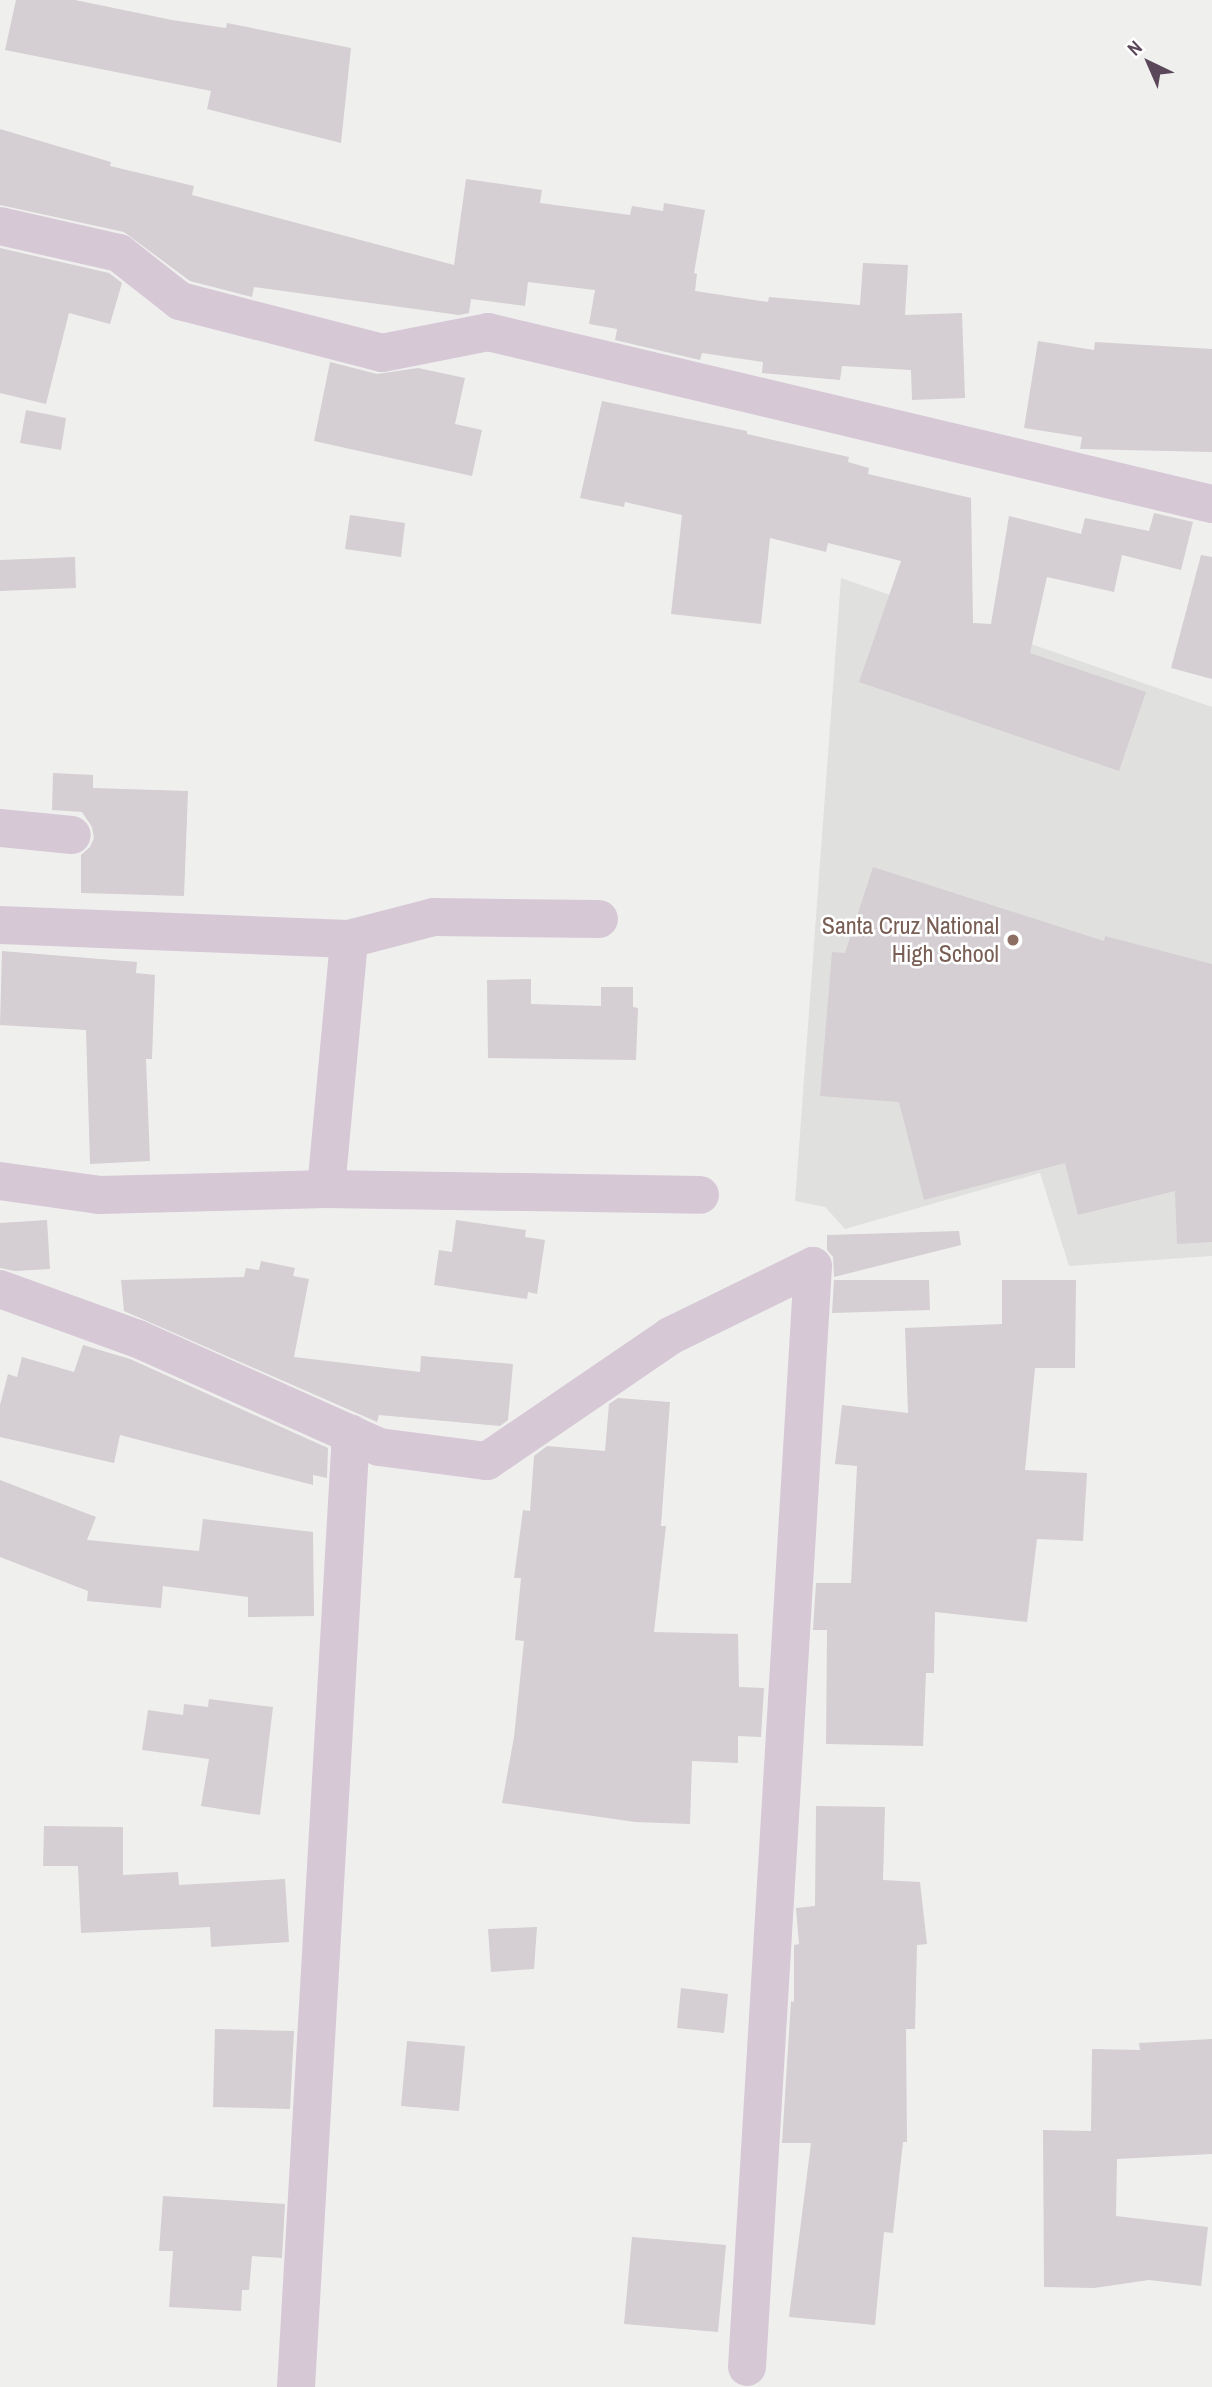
<!DOCTYPE html>
<style>
body{margin:0}
#map{position:relative;width:1212px;height:2387px;overflow:hidden;background:#eff0ee;font-family:"Archivo Narrow",sans-serif}
div>[style]{position:absolute}
.education>*{inset:0;background:#e0e1df}
.building>*{inset:0;background:#d5ced3}
.minor>*{height:38px;margin:-19px;padding:0 19px;transform-origin:19px;border-radius:19px;background:#d7c8d6}
.dots>*{width:19px;height:19px;translate:-50% -50%;box-sizing:border-box;border:4px solid #fff;border-radius:50%}
span{translate:-50% -50%;white-space:nowrap;text-align:center;line-height:1.15;-webkit-text-stroke:5px #fff;paint-order:stroke}
.education-label{font-size:24px;color:#785e54}
.right{translate:-100% -50%;text-align:right}
.north{position:absolute;left:1114px;top:28px;width:70px;height:70px;-webkit-text-stroke:5px #fff;paint-order:stroke;rotate:316deg;font-size:19px;font-weight:700;line-height:28px;text-align:center;color:#5a4759}
.north::after{content:'';display:block;margin:auto;width:24px;height:32px;background:#5a4759;clip-path:polygon(50% 0,100% 100%,50% 72%,0 100%)}
</style>
<div id="map">
<div class="education">
<div style="clip-path:polygon(841px 578px,1212px 707px,1212px 1256px,1069px 1266px,1040px 1173px,845px 1229px,825px 1207px,795px 1201px)"></div>
</div>
<div class="building">
<div style="clip-path:polygon(16px 0,75px 0,172px 20px,226px 28px,227px 23px,351px 48px,341px 143px,207px 109px,211px 91px,5px 50px)"></div>
<div style="clip-path:polygon(0 129px,111px 162px,110px 166px,194px 186px,192px 195px,454px 265px,466px 179px,542px 190px,540px 203px,630px 215px,632px 206px,663px 211px,664px 203px,705px 210px,694px 273px,697px 274px,695px 291px,768px 302px,769px 297px,860px 305px,863px 263px,908px 265px,905px 315px,962px 313px,965px 398px,912px 400px,911px 370px,842px 366px,840px 380px,762px 373px,763px 362px,702px 353px,700px 360px,615px 340px,617px 329px,589px 324px,595px 290px,528px 282px,525px 306px,471px 299px,469px 313px,459px 315px,254px 287px,252px 297px,190px 281px,124px 232px,0 205px)"></div>
<div style="clip-path:polygon(0 248px,109px 273px,122px 283px,110px 324px,69px 313px,46px 404px,0 393px)"></div>
<div style="clip-path:polygon(1038px 341px,1094px 350px,1095px 342px,1212px 349px,1212px 452px,1080px 449px,1082px 437px,1024px 428px)"></div>
<div style="clip-path:polygon(330px 362px,377px 374px,418px 368px,465px 378px,455px 424px,482px 430px,472px 476px,314px 441px)"></div>
<div style="clip-path:polygon(602px 401px,747px 431px,747px 434px,849px 457px,848px 462px,869px 468px,868px 474px,971px 498px,973px 623px,991px 624px,1009px 516px,1081px 534px,1085px 518px,1149px 531px,1154px 513px,1193px 522px,1181px 570px,1122px 555px,1114px 592px,1047px 577px,1030px 653px,1146px 692px,1119px 771px,859px 682px,901px 561px,828px 543px,826px 552px,770px 538px,761px 624px,671px 614px,682px 515px,625px 502px,624px 507px,580px 498px)"></div>
<div style="clip-path:polygon(26px 410px,66px 418px,61px 450px,20px 443px)"></div>
<div style="clip-path:polygon(350px 515px,405px 523px,401px 557px,345px 549px)"></div>
<div style="clip-path:polygon(1201px 555px,1212px 557px,1212px 679px,1171px 668px)"></div>
<div style="clip-path:polygon(75px 557px,76px 588px,0 591px,0 560px)"></div>
<div style="clip-path:polygon(53px 773px,93px 775px,93px 788px,188px 791px,184px 896px,81px 893px,81px 855px,90px 847px,94px 838px,92px 827px,82px 812px,52px 810px)"></div>
<div style="clip-path:polygon(873px 867px,1104px 941px,1105px 936px,1212px 964px,1212px 1242px,1177px 1244px,1175px 1191px,1078px 1215px,1065px 1163px,924px 1200px,899px 1102px,820px 1096px,832px 952px,845px 953px)"></div>
<div style="clip-path:polygon(2px 951px,137px 962px,136px 973px,155px 975px,152px 1059px,146px 1059px,150px 1161px,90px 1164px,86px 1030px,0 1025px)"></div>
<div style="clip-path:polygon(531px 979px,531px 1004px,601px 1006px,601px 987px,633px 987px,633px 1007px,638px 1008px,636px 1060px,488px 1058px,487px 980px)"></div>
<div style="clip-path:polygon(47px 1220px,50px 1269px,15px 1271px,0 1268px,0 1223px)"></div>
<div style="clip-path:polygon(456px 1220px,526px 1230px,525px 1237px,545px 1240px,537px 1294px,528px 1292px,527px 1299px,434px 1285px,439px 1250px,452px 1252px)"></div>
<div style="clip-path:polygon(959px 1231px,961px 1245px,834px 1277px,833px 1257px,827px 1250px,827px 1235px)"></div>
<div style="clip-path:polygon(261px 1261px,295px 1268px,293px 1276px,309px 1279px,294px 1357px,420px 1372px,421px 1356px,513px 1364px,508px 1420px,500px 1426px,379px 1415px,377px 1422px,124px 1311px,121px 1280px,244px 1277px,246px 1268px,259px 1270px)"></div>
<div style="clip-path:polygon(834px 1280px,929px 1280px,930px 1310px,832px 1313px)"></div>
<div style="clip-path:polygon(1002px 1280px,1076px 1280px,1075px 1368px,1035px 1368px,1025px 1470px,1087px 1473px,1083px 1541px,1037px 1539px,1027px 1622px,935px 1612px,934px 1673px,926px 1673px,923px 1746px,826px 1744px,827px 1630px,813px 1630px,816px 1583px,851px 1583px,857px 1466px,835px 1464px,842px 1405px,908px 1413px,905px 1328px,1002px 1324px)"></div>
<div style="clip-path:polygon(83px 1345px,130px 1359px,328px 1448px,327px 1478px,313px 1475px,313px 1485px,120px 1435px,114px 1463px,0 1437px,0 1405px,8px 1374px,17px 1377px,22px 1357px,74px 1372px)"></div>
<div style="clip-path:polygon(618px 1398px,670px 1402px,661px 1526px,666px 1526px,654px 1632px,738px 1634px,739px 1687px,764px 1688px,761px 1737px,738px 1736px,738px 1763px,692px 1761px,690px 1824px,635px 1822px,502px 1803px,514px 1737px,524px 1641px,515px 1640px,521px 1578px,514px 1578px,523px 1510px,530px 1511px,534px 1456px,547px 1446px,605px 1451px,609px 1404px)"></div>
<div style="clip-path:polygon(0 1480px,96px 1517px,87px 1540px,199px 1551px,203px 1519px,313px 1532px,314px 1616px,248px 1617px,248px 1597px,163px 1586px,161px 1608px,87px 1601px,88px 1591px,0 1557px)"></div>
<div style="clip-path:polygon(209px 1699px,273px 1707px,260px 1815px,201px 1806px,209px 1759px,142px 1750px,148px 1710px,183px 1715px,184px 1704px,208px 1707px)"></div>
<div style="clip-path:polygon(816px 1806px,885px 1807px,883px 1880px,920px 1882px,927px 1944px,917px 1945px,915px 2029px,906px 2029px,907px 2142px,903px 2142px,893px 2233px,884px 2232px,875px 2325px,789px 2317px,811px 2143px,782px 2143px,791px 2001px,794px 2002px,794px 1945px,799px 1944px,796px 1908px,815px 1906px)"></div>
<div style="clip-path:polygon(44px 1826px,123px 1827px,123px 1875px,178px 1872px,179px 1885px,285px 1879px,289px 1942px,211px 1947px,210px 1927px,81px 1933px,78px 1866px,43px 1866px)"></div>
<div style="clip-path:polygon(537px 1927px,534px 1969px,491px 1972px,488px 1929px)"></div>
<div style="clip-path:polygon(681px 1988px,728px 1994px,724px 2033px,677px 2028px)"></div>
<div style="clip-path:polygon(215px 2029px,294px 2031px,290px 2109px,213px 2107px)"></div>
<div style="clip-path:polygon(1212px 2039px,1212px 2154px,1117px 2159px,1116px 2216px,1208px 2227px,1201px 2286px,1149px 2280px,1094px 2288px,1044px 2287px,1043px 2130px,1091px 2131px,1092px 2049px,1140px 2050px,1139px 2043px)"></div>
<div style="clip-path:polygon(407px 2041px,465px 2046px,459px 2111px,401px 2106px)"></div>
<div style="clip-path:polygon(163px 2196px,285px 2204px,282px 2258px,252px 2256px,249px 2290px,242px 2290px,241px 2311px,169px 2307px,173px 2251px,159px 2251px)"></div>
<div style="clip-path:polygon(632px 2237px,726px 2245px,718px 2332px,624px 2324px)"></div>
</div>
<div class="minor">
<div style="left:0;top:226px;width:122px;rotate:12.8deg"></div>
<div style="left:119px;top:253px;width:78px;rotate:38.2deg"></div>
<div style="left:180px;top:301px;width:209px;rotate:14.4deg"></div>
<div style="left:382px;top:353px;width:108px;rotate:-11.2deg"></div>
<div style="left:488px;top:332px;width:744px;rotate:13.36deg"></div>
<div style="left:0;top:828px;width:72px;rotate:5.6deg"></div>
<div style="left:0;top:925px;width:349px;rotate:2.3deg"></div>
<div style="left:349px;top:939px;width:88px;rotate:-14.5deg"></div>
<div style="left:434px;top:917px;width:165px;rotate:0.7deg"></div>
<div style="left:0;top:1181px;width:100px;rotate:8deg"></div>
<div style="left:99px;top:1195px;width:227px;rotate:-1.5deg"></div>
<div style="left:326px;top:1189px;width:374px;rotate:0.9deg"></div>
<div style="left:326px;top:1189px;width:251px;rotate:-84.7deg"></div>
<div style="left:0;top:1289px;width:147px;rotate:19.9deg"></div>
<div style="left:138px;top:1339px;width:264px;rotate:24.1deg"></div>
<div style="left:379px;top:1447px;width:109px;rotate:7.4deg"></div>
<div style="left:487px;top:1461px;width:222px;rotate:-34.3deg"></div>
<div style="left:670px;top:1336px;width:159px;rotate:-26.1deg"></div>
<div style="left:813px;top:1266px;width:1103px;rotate:93.43deg"></div>
<div style="left:296px;top:2387px;width:955px;rotate:-86.7deg"></div>
</div>
<div class="dots">
<div style="left:1013px;top:940px;background:#8d6e63"></div>
</div>
<div class="education-label">
<span class="right" style="left:999px;top:940px">Santa Cruz National<br>High School</span>
</div>
<div class="north">N</div>
</div>
